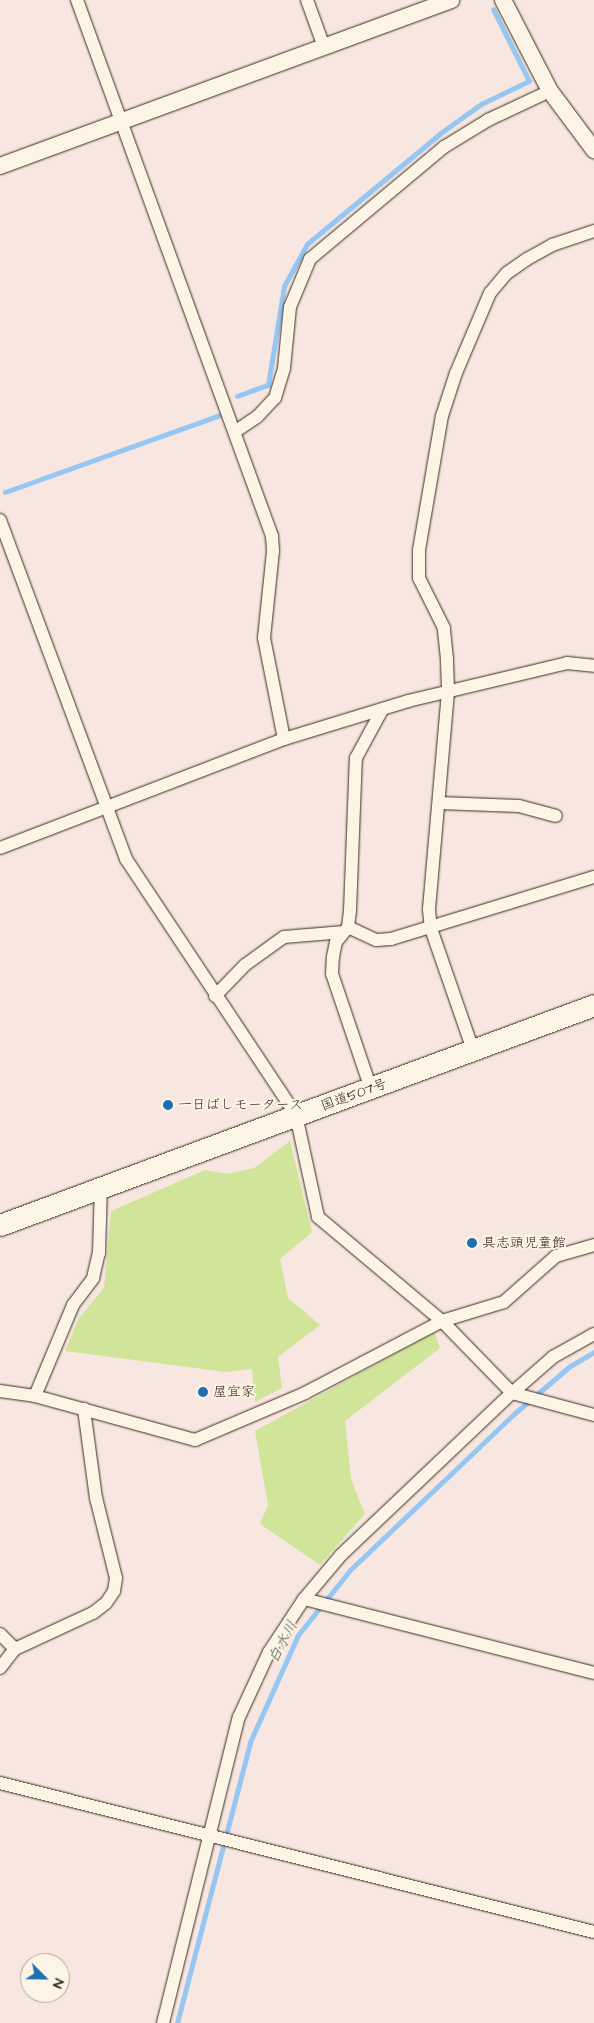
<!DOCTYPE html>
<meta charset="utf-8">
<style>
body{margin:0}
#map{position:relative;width:594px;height:2023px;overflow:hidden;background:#f7e7e0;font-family:"Architects Daughter","Klee One",sans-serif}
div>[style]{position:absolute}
.green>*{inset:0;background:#d1e59a}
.stream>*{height:5px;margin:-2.5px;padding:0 2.5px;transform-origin:2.5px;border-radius:2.5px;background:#96c6f2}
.roads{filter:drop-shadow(0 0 1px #3b2a1e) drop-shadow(0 0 1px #3b2a1e)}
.minor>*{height:12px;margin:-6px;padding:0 6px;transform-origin:6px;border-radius:6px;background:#fcf5e5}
.tertiary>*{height:16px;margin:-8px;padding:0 8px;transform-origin:8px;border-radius:8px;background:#fcf5e5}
.trunk>*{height:21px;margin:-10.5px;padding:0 10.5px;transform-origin:10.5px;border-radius:10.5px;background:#fcf5e5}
.dots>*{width:14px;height:14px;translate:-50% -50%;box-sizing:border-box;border:2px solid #fcf5e5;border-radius:50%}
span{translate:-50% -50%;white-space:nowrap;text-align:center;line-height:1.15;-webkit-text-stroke:4px #fcf5e5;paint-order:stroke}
.street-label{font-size:14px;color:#3b2a1e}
.poi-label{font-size:14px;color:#3b2a1e}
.left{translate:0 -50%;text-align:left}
.water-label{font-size:15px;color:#525153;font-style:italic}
.north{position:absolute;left:20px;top:1953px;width:50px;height:50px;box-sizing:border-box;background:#fcf5e5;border:1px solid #afa495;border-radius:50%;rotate:113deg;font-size:14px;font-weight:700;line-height:20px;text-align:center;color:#3b2a1e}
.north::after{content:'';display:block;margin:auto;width:18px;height:22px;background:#1f6fb2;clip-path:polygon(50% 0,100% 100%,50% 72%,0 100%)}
</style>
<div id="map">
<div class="green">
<div style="clip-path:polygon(290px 1141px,312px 1232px,280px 1259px,288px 1298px,320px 1325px,278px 1357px,282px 1388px,255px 1402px,252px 1369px,226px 1372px,65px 1351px,79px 1318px,104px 1288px,111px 1211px,205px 1170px,227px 1174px,254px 1168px)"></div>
<div style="clip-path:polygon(434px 1332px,440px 1348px,345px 1421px,351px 1479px,365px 1514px,320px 1565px,260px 1524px,268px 1505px,255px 1431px)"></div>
</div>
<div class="stream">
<div style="left:237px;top:396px;width:33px;rotate:-20deg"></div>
<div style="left:268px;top:385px;width:100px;rotate:-80.8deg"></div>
<div style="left:284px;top:286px;width:48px;rotate:-61.3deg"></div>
<div style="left:307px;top:244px;width:175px;rotate:-39.7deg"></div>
<div style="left:442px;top:132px;width:48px;rotate:-35.7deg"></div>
<div style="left:481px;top:104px;width:53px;rotate:-25.6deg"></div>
<div style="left:529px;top:81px;width:80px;rotate:-116.6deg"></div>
<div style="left:5px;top:492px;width:228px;rotate:-19.7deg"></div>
<div style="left:177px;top:2023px;width:290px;rotate:-75.4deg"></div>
<div style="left:250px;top:1742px;width:117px;rotate:-65.8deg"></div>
<div style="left:298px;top:1635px;width:83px;rotate:-51.3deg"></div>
<div style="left:350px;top:1570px;width:228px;rotate:-43.6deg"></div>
<div style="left:515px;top:1413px;width:72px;rotate:-40.5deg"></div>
<div style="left:570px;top:1366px;width:28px;rotate:-30deg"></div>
</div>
<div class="roads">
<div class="minor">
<div style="left:77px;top:0;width:570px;rotate:70.01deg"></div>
<div style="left:272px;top:536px;width:15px;rotate:86deg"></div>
<div style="left:273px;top:551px;width:87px;rotate:95.9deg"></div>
<div style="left:264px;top:638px;width:103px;rotate:78.8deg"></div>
<div style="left:307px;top:0;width:50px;rotate:70.1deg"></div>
<div style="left:236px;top:431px;width:25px;rotate:-34deg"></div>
<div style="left:257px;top:417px;width:26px;rotate:-47deg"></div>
<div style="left:275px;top:398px;width:31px;rotate:-73deg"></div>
<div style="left:284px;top:368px;width:61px;rotate:-84.4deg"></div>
<div style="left:290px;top:307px;width:52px;rotate:-67.4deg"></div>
<div style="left:310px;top:259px;width:175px;rotate:-39.9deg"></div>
<div style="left:444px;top:147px;width:52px;rotate:-31.5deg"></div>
<div style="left:488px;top:120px;width:68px;rotate:-25.1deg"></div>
<div style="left:0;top:520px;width:362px;rotate:69.6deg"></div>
<div style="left:126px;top:859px;width:307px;rotate:56.4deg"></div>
<div style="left:296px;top:1115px;width:104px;rotate:77.8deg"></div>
<div style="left:318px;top:1217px;width:162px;rotate:40deg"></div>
<div style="left:442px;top:1321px;width:100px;rotate:45.8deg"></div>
<div style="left:512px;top:1393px;width:85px;rotate:15deg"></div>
<div style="left:439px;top:803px;width:80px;rotate:2.1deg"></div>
<div style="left:519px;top:806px;width:38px;rotate:15deg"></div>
<div style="left:0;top:848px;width:304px;rotate:-21deg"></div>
<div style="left:284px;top:739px;width:130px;rotate:-17deg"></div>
<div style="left:408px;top:701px;width:163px;rotate:-13.4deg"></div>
<div style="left:567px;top:663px;width:27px;rotate:6deg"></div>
<div style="left:348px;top:927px;width:31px;rotate:25deg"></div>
<div style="left:376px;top:940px;width:15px;rotate:-4deg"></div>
<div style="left:391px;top:939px;width:212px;rotate:-17deg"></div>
<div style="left:215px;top:996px;width:43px;rotate:-45.9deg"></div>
<div style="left:245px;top:965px;width:48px;rotate:-35.7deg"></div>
<div style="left:284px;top:937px;width:60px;rotate:-4.8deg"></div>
<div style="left:473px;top:1050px;width:128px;rotate:-109.1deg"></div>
<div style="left:431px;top:929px;width:20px;rotate:-96deg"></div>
<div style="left:429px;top:909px;width:220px;rotate:-85deg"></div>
<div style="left:448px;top:690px;width:31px;rotate:-92deg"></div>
<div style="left:447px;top:659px;width:31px;rotate:-96deg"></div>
<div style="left:444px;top:628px;width:56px;rotate:-116.6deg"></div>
<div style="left:419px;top:578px;width:28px;rotate:-90deg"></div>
<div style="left:419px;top:550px;width:136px;rotate:-80.3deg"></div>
<div style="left:442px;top:416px;width:45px;rotate:-72deg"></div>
<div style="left:456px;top:373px;width:87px;rotate:-67deg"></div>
<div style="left:490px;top:293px;width:26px;rotate:-50deg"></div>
<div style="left:507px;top:273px;width:24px;rotate:-35deg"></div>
<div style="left:527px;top:259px;width:29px;rotate:-29deg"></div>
<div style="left:552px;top:245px;width:44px;rotate:-18.4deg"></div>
<div style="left:371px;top:1089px;width:121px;rotate:-108.7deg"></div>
<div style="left:332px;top:974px;width:17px;rotate:-87deg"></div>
<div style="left:333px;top:957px;width:15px;rotate:-79deg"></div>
<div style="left:336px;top:942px;width:19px;rotate:-51deg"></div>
<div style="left:348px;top:927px;width:16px;rotate:-83deg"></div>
<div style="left:350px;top:911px;width:153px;rotate:-87.8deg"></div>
<div style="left:356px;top:758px;width:55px;rotate:-61.6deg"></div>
<div style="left:0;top:1391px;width:35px;rotate:8deg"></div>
<div style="left:35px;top:1396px;width:166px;rotate:15.4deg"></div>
<div style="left:195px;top:1440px;width:120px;rotate:-23.1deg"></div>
<div style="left:305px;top:1393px;width:155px;rotate:-27.7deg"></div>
<div style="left:442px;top:1321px;width:65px;rotate:-17deg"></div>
<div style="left:504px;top:1302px;width:69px;rotate:-41.5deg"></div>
<div style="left:556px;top:1256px;width:40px;rotate:-16deg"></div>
<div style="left:35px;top:1396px;width:99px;rotate:-67.3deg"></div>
<div style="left:73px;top:1305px;width:34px;rotate:-53deg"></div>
<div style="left:93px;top:1278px;width:26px;rotate:-77deg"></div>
<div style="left:99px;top:1253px;width:66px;rotate:-88.3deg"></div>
<div style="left:304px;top:1599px;width:299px;rotate:14.3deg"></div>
<div style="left:0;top:1634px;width:21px;rotate:45deg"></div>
<div style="left:0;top:1668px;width:24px;rotate:-52deg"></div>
<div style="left:15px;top:1649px;width:86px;rotate:-24.8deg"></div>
<div style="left:93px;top:1613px;width:16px;rotate:-38deg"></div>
<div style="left:106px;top:1603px;width:14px;rotate:-56deg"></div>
<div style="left:114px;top:1591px;width:13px;rotate:-81deg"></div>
<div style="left:116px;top:1578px;width:82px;rotate:-104deg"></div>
<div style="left:96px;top:1498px;width:90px;rotate:-97.7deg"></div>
<div style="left:0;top:1783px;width:612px;rotate:14.08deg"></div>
<div style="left:163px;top:2023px;width:315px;rotate:-76.1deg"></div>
<div style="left:239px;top:1717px;width:72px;rotate:-65.2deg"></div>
<div style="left:269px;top:1652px;width:64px;rotate:-56.6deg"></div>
<div style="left:304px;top:1599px;width:57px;rotate:-49.9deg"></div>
<div style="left:341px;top:1555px;width:236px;rotate:-43.5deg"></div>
<div style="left:512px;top:1393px;width:55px;rotate:-41.3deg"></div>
<div style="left:553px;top:1357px;width:47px;rotate:-29.3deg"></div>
</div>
<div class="tertiary">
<div style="left:503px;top:0;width:102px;rotate:62.7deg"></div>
<div style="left:550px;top:91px;width:74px;rotate:53.3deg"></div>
<div style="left:0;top:166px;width:481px;rotate:-20.2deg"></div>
</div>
<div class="trunk">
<div style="left:0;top:1225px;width:633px;rotate:-20.32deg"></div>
</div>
</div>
<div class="dots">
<div style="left:168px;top:1105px;background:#1f6fb2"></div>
<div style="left:472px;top:1243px;background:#1f6fb2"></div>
<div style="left:203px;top:1392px;background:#1f6fb2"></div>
</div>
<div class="street-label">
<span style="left:354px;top:1095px;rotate:-20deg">国道507号</span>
</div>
<div class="poi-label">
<span class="left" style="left:178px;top:1105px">一日ばしモータース</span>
<span class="left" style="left:482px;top:1243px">具志頭児童館</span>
<span class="left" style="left:213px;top:1392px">屋宜家</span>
</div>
<div class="water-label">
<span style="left:283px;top:1642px;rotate:-62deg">白水川</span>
</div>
<div class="north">N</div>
</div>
